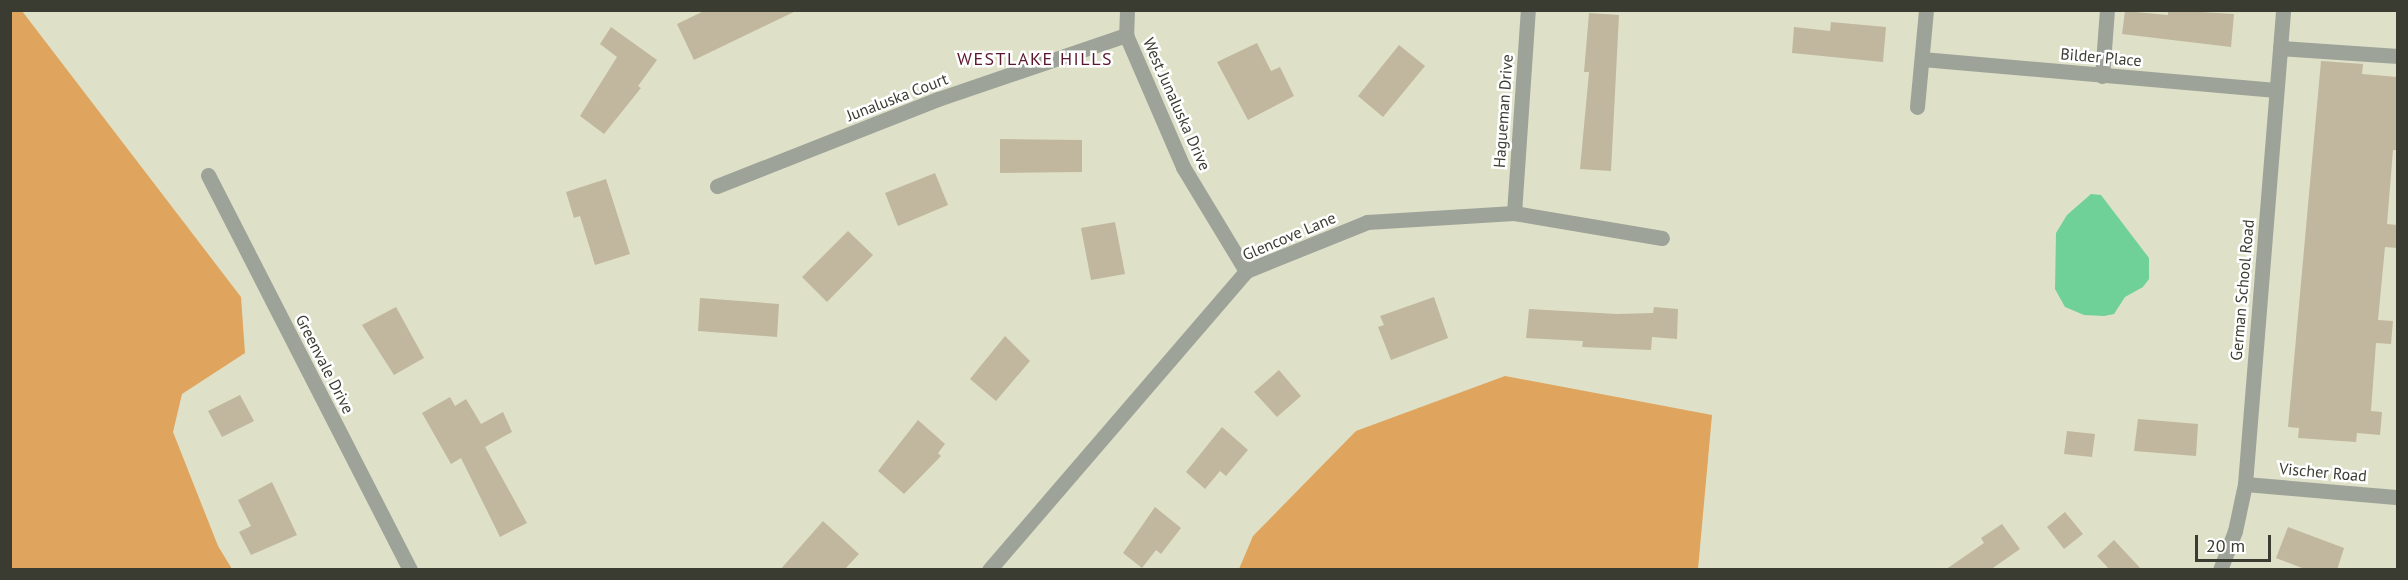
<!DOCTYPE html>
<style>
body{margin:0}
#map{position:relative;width:2408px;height:580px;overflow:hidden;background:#dee1c7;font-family:"PT Sans",sans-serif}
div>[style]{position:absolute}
.green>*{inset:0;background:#dfa45e}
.water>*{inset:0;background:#6fd197}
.building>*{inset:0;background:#c0b79e}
.minor>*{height:15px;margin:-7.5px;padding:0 7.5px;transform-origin:7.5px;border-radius:7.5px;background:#9da399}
span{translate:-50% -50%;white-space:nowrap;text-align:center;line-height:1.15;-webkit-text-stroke:5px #fff;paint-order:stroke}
.street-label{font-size:16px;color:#3b3c31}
.neighbourhood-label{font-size:18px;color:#5b172d;letter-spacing:1.5px}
.frame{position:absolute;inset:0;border:12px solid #3b3c31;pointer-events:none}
.scale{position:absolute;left:2195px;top:535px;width:76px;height:27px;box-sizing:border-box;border:3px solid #3b3c31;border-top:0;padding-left:8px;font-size:18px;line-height:21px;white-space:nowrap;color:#3b3c31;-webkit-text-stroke:4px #fff;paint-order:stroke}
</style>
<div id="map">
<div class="green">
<div style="clip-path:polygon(10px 11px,22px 11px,241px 297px,245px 353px,182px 394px,173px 432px,218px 546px,232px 569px,11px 569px)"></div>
<div style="clip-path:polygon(1505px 376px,1712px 415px,1698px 569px,1239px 569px,1253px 536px,1356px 431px)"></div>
</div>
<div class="water">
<div style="clip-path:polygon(2091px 194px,2101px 195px,2149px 258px,2149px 279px,2143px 287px,2125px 297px,2114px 314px,2104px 316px,2084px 315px,2065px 307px,2055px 289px,2056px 233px,2067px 215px)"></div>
</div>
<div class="building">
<div style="clip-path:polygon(706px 10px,798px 10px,694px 60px,677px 24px)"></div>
<div style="clip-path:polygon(2168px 10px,2234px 14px,2231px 47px,2122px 34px,2125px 11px,2168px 15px)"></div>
<div style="clip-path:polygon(1589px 13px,1619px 15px,1611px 171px,1580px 169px,1589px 72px,1584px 72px)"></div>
<div style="clip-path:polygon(1831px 22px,1886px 27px,1883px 62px,1792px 53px,1794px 27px,1830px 31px)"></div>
<div style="clip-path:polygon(611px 27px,657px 60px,638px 86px,641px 88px,604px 134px,580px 116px,617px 57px,600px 44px)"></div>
<div style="clip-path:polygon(1257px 43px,1271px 71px,1280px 67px,1294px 96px,1248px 120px,1217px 62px)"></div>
<div style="clip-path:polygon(1399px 45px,1425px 66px,1383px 117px,1358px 96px)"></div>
<div style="clip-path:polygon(2321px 61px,2363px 64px,2362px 74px,2397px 77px,2397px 150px,2393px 150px,2387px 224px,2397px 225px,2397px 248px,2385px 247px,2378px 320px,2393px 321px,2391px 344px,2376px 343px,2371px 411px,2382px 412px,2380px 435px,2357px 433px,2356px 442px,2298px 438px,2299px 428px,2288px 427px)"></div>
<div style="clip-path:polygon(1000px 139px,1082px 140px,1082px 172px,1000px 173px)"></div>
<div style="clip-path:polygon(935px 173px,948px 205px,898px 226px,885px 193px)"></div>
<div style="clip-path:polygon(606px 179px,630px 254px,595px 265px,580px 216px,574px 218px,566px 192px)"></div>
<div style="clip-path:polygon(1115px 222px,1125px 274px,1091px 280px,1081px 228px)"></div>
<div style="clip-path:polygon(848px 231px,873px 255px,827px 302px,802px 277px)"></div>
<div style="clip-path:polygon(1434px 297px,1448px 338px,1391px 360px,1378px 327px,1384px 325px,1380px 316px)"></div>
<div style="clip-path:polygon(700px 298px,779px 304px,777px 337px,698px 331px)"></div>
<div style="clip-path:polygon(396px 307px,424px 358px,394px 375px,362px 325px)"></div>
<div style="clip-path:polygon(1654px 307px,1678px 309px,1677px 339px,1652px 337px,1651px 350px,1582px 347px,1583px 341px,1526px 338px,1529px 309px,1617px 314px,1653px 313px)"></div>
<div style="clip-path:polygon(1005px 336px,1030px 361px,996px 401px,970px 379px)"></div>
<div style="clip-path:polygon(1279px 370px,1301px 396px,1277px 417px,1254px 392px)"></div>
<div style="clip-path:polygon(240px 395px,254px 421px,222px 437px,208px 411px)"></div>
<div style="clip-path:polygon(450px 397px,455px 406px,466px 399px,481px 424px,503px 412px,512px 432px,485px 447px,527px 523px,500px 537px,461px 458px,451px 464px,422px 413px)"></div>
<div style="clip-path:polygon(2138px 419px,2198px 424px,2196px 456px,2134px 451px)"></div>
<div style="clip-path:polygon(918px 420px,945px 444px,938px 453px,941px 456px,904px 494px,878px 471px)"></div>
<div style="clip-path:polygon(1222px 427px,1248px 450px,1226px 476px,1220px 471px,1205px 489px,1186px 472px)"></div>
<div style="clip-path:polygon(2067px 431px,2095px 434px,2092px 457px,2064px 454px)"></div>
<div style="clip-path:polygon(272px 482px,297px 535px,251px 555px,239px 532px,251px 526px,238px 500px)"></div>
<div style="clip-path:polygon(1155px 507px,1181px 528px,1161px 554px,1156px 550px,1142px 568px,1123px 553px)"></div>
<div style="clip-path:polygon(2065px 512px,2083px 534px,2064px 549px,2047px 527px)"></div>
<div style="clip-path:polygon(823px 521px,859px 554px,844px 570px,780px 570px)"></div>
<div style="clip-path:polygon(2002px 524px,2020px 549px,1990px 570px,1945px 570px,1984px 543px,1981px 538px)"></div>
<div style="clip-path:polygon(2288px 527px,2344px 548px,2337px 570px,2307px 570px,2276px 558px)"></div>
<div style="clip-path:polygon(2114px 540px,2142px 570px,2110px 570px,2097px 556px)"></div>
</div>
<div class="minor">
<div style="left:1127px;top:10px;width:25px;rotate:92deg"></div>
<div style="left:1126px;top:35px;width:144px;rotate:66.6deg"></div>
<div style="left:1183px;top:167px;width:122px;rotate:58.8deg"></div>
<div style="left:2280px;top:48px;width:118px;rotate:3.9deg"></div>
<div style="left:1922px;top:59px;width:355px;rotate:5deg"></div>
<div style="left:2102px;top:76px;width:66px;rotate:-85.7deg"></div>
<div style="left:1917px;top:107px;width:97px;rotate:-84.7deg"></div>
<div style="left:208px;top:175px;width:444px;rotate:62.9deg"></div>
<div style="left:717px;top:186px;width:238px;rotate:-21.5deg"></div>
<div style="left:938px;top:99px;width:199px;rotate:-18.8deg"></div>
<div style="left:1514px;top:213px;width:203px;rotate:-86.1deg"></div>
<div style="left:2245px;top:484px;width:154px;rotate:4.9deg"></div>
<div style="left:989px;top:570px;width:394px;rotate:-49.3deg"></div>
<div style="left:1246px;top:271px;width:131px;rotate:-22deg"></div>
<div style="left:1367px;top:222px;width:147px;rotate:-3.5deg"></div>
<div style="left:1514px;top:213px;width:150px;rotate:9.6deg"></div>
<div style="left:2220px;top:570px;width:42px;rotate:-69deg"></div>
<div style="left:2235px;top:531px;width:48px;rotate:-78deg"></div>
<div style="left:2245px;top:484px;width:476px;rotate:-85.4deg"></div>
</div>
<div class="street-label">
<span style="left:2101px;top:57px;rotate:5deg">Bilder Place</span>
<span style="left:897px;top:97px;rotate:-21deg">Junaluska Court</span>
<span style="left:1177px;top:104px;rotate:66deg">West Junaluska Drive</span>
<span style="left:1503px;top:111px;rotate:-86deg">Hagueman Drive</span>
<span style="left:1289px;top:236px;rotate:-23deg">Glencove Lane</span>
<span style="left:2242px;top:290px;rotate:-85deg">German School Road</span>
<span style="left:325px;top:364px;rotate:63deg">Greenvale Drive</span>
<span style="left:2323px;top:472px;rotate:5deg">Vischer Road</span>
</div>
<div class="neighbourhood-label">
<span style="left:1035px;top:59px">WESTLAKE HILLS</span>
</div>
<div class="frame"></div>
<div class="scale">20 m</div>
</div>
